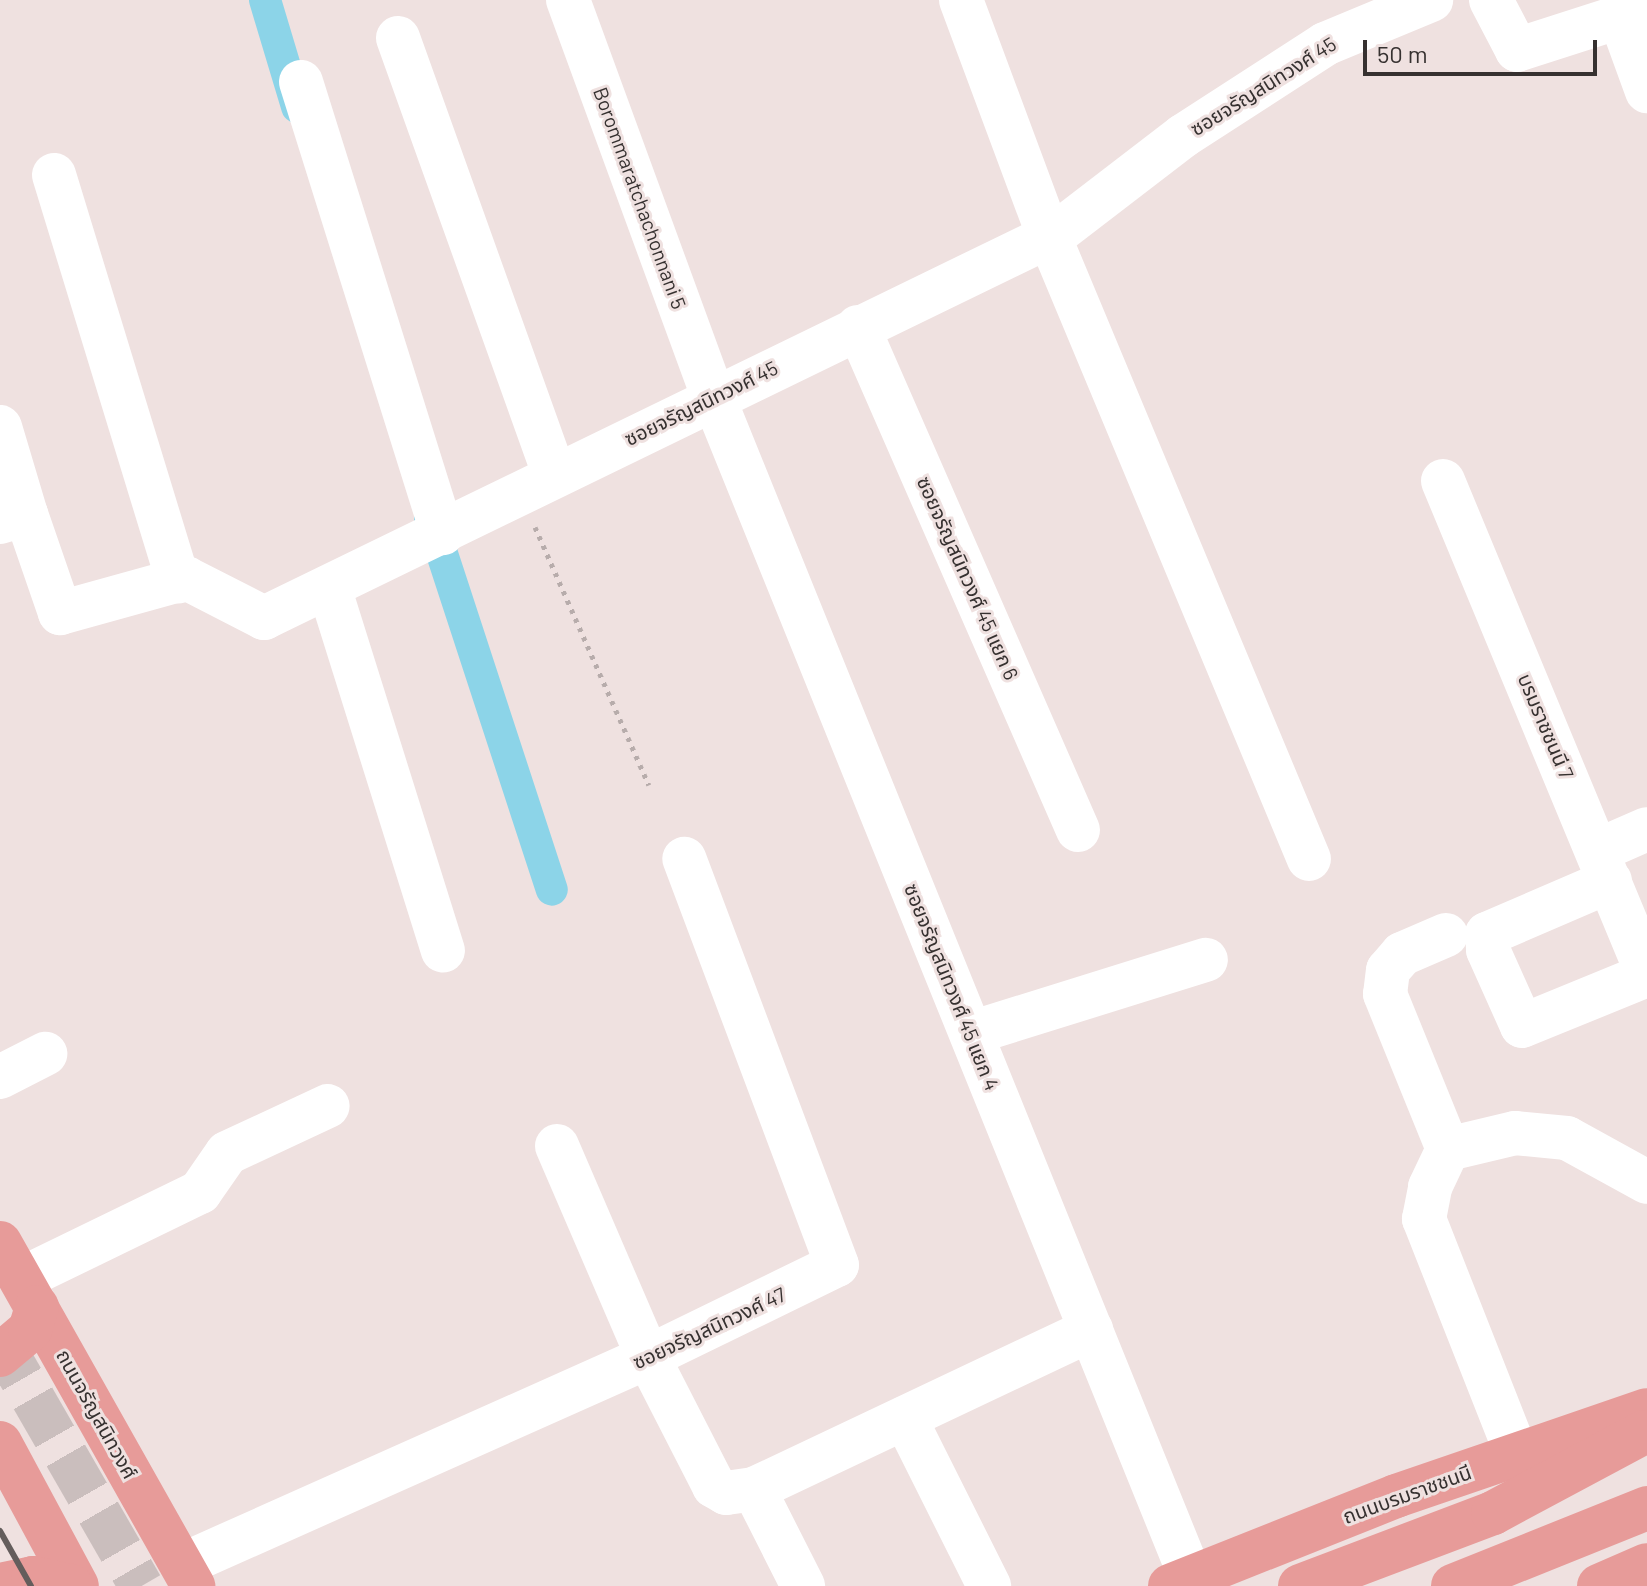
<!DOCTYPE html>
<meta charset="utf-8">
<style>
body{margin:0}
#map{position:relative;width:1647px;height:1586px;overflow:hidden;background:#efe1e0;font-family:Barlow,"Noto Sans Thai",sans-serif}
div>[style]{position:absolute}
.canal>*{height:32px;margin:-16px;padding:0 16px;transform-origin:16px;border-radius:16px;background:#8cd4e8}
.major-tunnel>*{height:44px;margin-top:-22px;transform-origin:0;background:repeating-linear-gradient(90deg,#cabebd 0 44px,transparent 0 66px)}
.path>*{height:5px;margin-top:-2.5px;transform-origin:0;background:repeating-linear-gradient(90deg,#b7acab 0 4px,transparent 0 10px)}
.minor>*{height:44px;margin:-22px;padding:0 22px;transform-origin:22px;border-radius:22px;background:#fff}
.major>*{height:44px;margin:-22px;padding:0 22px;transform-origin:22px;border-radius:22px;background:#e79b99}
.rail>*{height:6px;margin:-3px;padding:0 3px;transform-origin:3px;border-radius:3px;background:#645d5c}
span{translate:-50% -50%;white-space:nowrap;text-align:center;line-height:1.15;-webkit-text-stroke:6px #efe1e0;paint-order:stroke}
.street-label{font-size:20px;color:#363130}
.scale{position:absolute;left:1363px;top:40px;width:234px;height:36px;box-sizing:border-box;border:4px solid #363130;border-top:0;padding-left:10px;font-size:24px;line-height:28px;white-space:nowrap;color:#363130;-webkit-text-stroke:6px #efe1e0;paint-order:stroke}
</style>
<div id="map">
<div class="canal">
<div style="left:265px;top:0;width:112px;rotate:73.3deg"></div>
<div style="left:430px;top:517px;width:392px;rotate:71.9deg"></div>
</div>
<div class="major-tunnel">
<div style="left:0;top:1341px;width:283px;rotate:60.1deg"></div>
</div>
<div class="path">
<div style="left:535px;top:527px;width:282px;rotate:66.2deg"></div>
</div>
<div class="minor">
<div style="left:568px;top:0;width:422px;rotate:69.9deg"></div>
<div style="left:713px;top:396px;width:1275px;rotate:67.98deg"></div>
<div style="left:961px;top:0;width:252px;rotate:69.6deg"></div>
<div style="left:1049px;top:236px;width:675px;rotate:67.35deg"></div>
<div style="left:1491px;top:0;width:56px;rotate:62.5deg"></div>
<div style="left:1517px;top:50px;width:137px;rotate:-17.9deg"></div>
<div style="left:1620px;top:17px;width:79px;rotate:70deg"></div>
<div style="left:398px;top:38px;width:465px;rotate:70.3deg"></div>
<div style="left:301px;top:82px;width:473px;rotate:72.6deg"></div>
<div style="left:54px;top:175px;width:425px;rotate:73deg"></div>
<div style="left:858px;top:327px;width:549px;rotate:66.38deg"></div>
<div style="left:0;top:427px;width:91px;rotate:73.4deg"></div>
<div style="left:1443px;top:481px;width:533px;rotate:67.48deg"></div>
<div style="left:0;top:522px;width:27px;rotate:-17deg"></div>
<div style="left:26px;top:514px;width:105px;rotate:71deg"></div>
<div style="left:60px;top:613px;width:131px;rotate:-15.5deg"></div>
<div style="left:186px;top:578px;width:88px;rotate:27.1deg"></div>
<div style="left:264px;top:618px;width:883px;rotate:-25.93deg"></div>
<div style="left:1058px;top:232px;width:158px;rotate:-37.5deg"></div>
<div style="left:1183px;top:136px;width:169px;rotate:-32.9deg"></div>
<div style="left:1325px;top:44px;width:115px;rotate:-22.5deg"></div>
<div style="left:329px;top:587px;width:381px;rotate:72.6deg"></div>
<div style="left:1599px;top:850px;width:52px;rotate:-23.6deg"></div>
<div style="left:1610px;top:881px;width:134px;rotate:156.7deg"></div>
<div style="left:1487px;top:934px;width:16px;rotate:86deg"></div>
<div style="left:1488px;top:950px;width:83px;rotate:65.9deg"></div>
<div style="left:1522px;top:1026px;width:135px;rotate:-22.2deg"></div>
<div style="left:1446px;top:935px;width:48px;rotate:156.6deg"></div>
<div style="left:1402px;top:954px;width:21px;rotate:131deg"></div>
<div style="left:1388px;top:970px;width:24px;rotate:97deg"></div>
<div style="left:1385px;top:994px;width:167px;rotate:67.9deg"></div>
<div style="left:971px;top:1033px;width:246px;rotate:-17.3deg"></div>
<div style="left:0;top:1077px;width:51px;rotate:-27.1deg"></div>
<div style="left:557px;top:1146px;width:230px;rotate:66.7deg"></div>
<div style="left:648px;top:1357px;width:145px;rotate:62.9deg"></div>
<div style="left:714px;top:1486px;width:14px;rotate:30deg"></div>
<div style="left:726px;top:1493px;width:28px;rotate:-8deg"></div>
<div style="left:754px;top:1489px;width:373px;rotate:-25.3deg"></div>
<div style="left:21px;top:1279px;width:199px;rotate:-25.9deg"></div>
<div style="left:200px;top:1192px;width:47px;rotate:-55.3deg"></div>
<div style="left:227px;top:1153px;width:111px;rotate:-25deg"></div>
<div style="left:905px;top:1418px;width:188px;rotate:63.4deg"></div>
<div style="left:1517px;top:1455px;width:254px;rotate:-111.5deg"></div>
<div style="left:1424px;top:1219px;width:33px;rotate:-79deg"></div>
<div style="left:1430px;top:1187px;width:42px;rotate:-64.7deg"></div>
<div style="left:1448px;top:1149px;width:69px;rotate:-13.4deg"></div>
<div style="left:1515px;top:1133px;width:52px;rotate:5.5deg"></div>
<div style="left:1567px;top:1138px;width:91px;rotate:28.8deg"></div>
<div style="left:754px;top:1489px;width:109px;rotate:63.2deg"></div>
<div style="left:182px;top:1565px;width:510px;rotate:-24.05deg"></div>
<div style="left:648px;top:1357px;width:210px;rotate:-26deg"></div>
<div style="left:837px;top:1265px;width:434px;rotate:-110.6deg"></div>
</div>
<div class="major">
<div style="left:0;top:1243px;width:394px;rotate:60.6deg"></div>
<div style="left:0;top:1355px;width:39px;rotate:-40deg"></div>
<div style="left:30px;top:1330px;width:24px;rotate:-73deg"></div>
<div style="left:0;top:1443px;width:162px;rotate:61.7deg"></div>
<div style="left:0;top:1585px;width:34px;rotate:-12deg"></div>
<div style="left:33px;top:1578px;width:39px;rotate:12deg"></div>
<div style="left:1170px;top:1586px;width:243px;rotate:-21.7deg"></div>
<div style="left:1396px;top:1496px;width:265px;rotate:-18.9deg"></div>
<div style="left:1300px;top:1586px;width:206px;rotate:-20.7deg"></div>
<div style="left:1493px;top:1513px;width:171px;rotate:-28.2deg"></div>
<div style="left:1453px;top:1586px;width:209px;rotate:-21.9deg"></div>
<div style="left:1599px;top:1586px;width:52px;rotate:-23.6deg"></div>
</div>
<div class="rail">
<div style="left:0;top:1531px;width:63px;rotate:60.6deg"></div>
</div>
<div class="street-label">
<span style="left:1263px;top:86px;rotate:-32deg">ซอยจรัญสนิทวงศ์ 45</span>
<span style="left:640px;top:198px;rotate:70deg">Borommaratchachonnani 5</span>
<span style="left:701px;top:403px;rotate:-26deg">ซอยจรัญสนิทวงศ์ 45</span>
<span style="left:968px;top:578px;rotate:66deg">ซอยจรัญสนิทวงศ์ 45 แยก 6</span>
<span style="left:1546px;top:726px;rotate:67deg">บรมราชชนนี 7</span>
<span style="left:952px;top:987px;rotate:68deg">ซอยจรัญสนิทวงศ์ 45 แยก 4</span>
<span style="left:709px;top:1328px;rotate:-25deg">ซอยจรัญสนิทวงศ์ 47</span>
<span style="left:97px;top:1414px;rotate:61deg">ถนนจรัญสนิทวงศ์</span>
<span style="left:1407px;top:1494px;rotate:-20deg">ถนนบรมราชชนนี</span>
</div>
<div class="scale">50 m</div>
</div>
